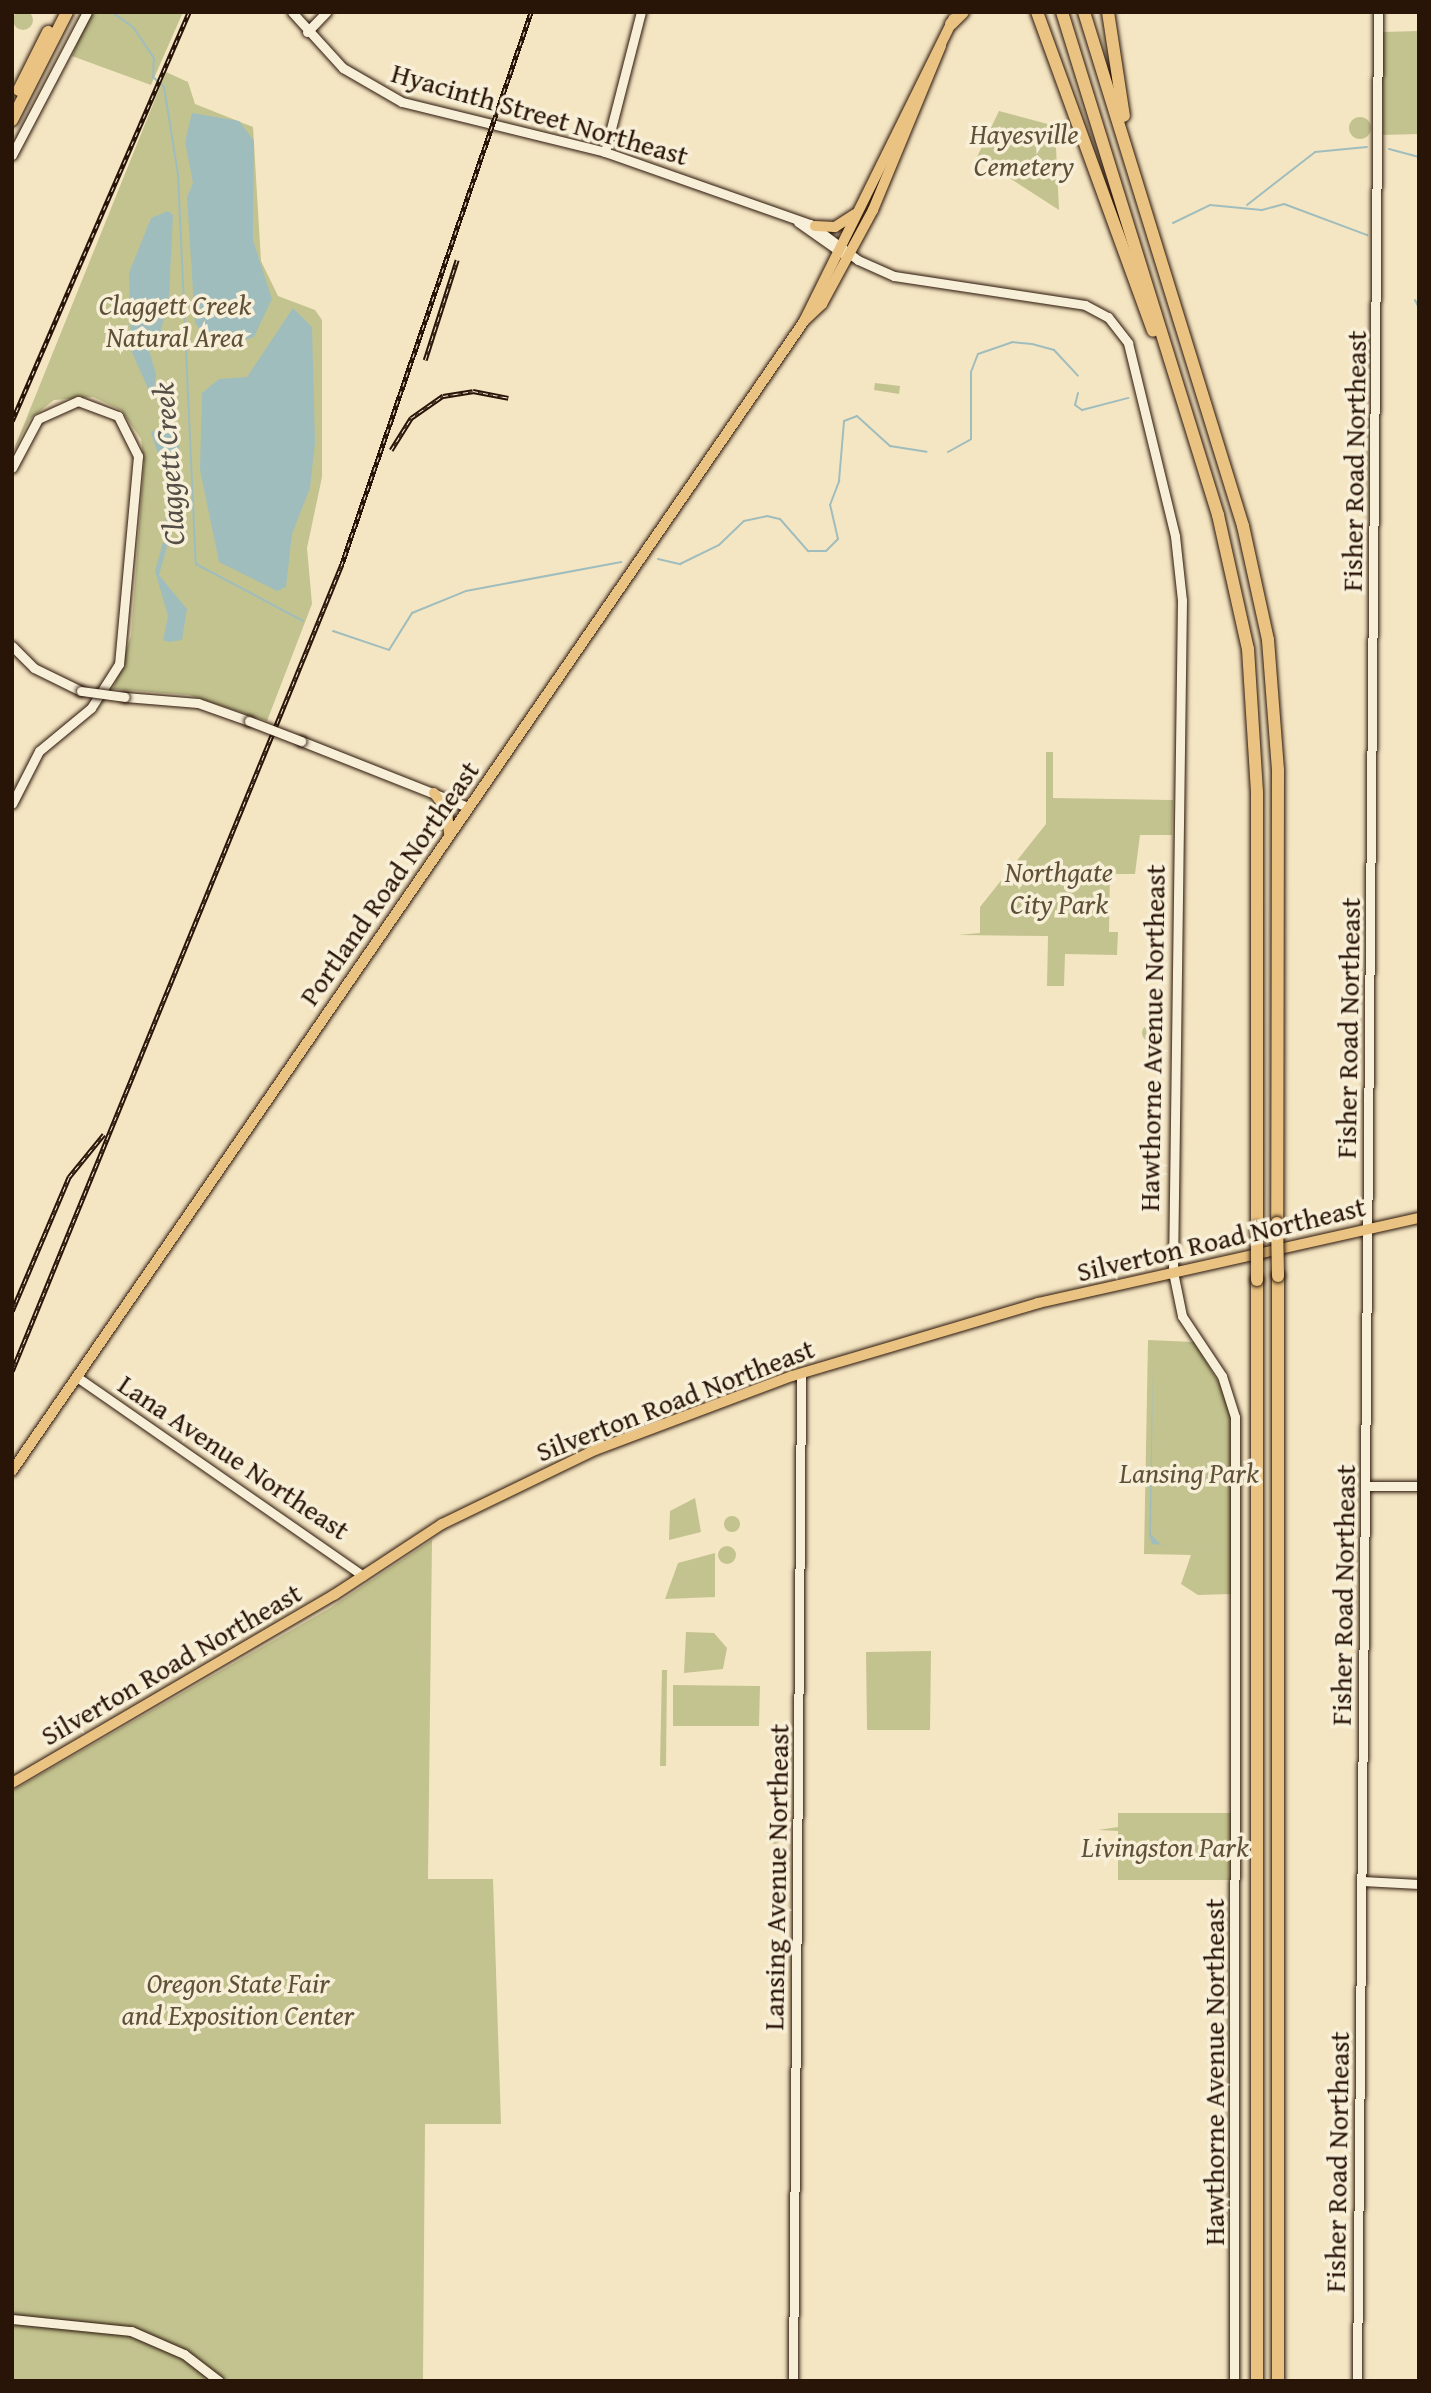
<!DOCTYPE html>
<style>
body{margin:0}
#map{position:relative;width:1431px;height:2393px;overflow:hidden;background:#f5e6c3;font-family:"Gentium Book Plus",serif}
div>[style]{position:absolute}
.green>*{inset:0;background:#c3c38f}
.round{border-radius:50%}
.water>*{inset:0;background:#a0bdbd}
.stream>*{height:2px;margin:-1px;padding:0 1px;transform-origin:1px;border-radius:1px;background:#a0bdbd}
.roads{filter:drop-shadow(0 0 2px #291408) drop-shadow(0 0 2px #291408)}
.secondary>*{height:9px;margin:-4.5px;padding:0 4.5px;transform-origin:4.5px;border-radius:4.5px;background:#f8efd8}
.primary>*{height:10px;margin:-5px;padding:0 5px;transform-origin:5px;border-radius:5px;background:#eac382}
.highway>*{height:12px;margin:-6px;padding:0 6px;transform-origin:6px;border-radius:6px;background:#eac382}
.rail>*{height:4.5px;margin-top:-2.25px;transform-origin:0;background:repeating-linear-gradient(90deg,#f8efd8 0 5px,#291408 0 10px);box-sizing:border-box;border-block:2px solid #291408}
.bridges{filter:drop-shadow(0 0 2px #291408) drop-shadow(0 0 2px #291408)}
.secondary-bridge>*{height:9px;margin:-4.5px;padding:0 4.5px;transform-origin:4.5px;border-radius:4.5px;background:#f8efd8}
.highway-bridge>*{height:12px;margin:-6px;padding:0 6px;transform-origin:6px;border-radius:6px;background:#eac382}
span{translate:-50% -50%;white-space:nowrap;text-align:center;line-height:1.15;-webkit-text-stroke:7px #f8efd8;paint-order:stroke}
.street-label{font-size:28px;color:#291408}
.park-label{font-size:28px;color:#5f5137;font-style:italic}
.water-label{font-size:30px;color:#534f47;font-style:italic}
.frame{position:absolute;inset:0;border:14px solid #291408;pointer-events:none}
</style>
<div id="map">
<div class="green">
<div class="round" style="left:13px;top:10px;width:20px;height:20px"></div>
<div style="clip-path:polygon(89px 12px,183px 12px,151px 85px,72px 56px)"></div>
<div style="clip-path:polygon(1419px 31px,1419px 134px,1383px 135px,1382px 32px)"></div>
<div style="clip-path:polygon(166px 72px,188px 82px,195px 104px,253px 127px,261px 261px,278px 296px,315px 310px,322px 320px,322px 477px,307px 548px,312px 604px,267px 721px,189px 695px,113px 689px,131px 636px,144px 463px,141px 439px,121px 410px,93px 397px,54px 400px,30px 419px,12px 454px)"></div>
<div style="clip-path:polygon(999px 111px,1055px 126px,1059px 210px,977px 157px)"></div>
<div class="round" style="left:1349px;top:117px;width:22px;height:22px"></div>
<div style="clip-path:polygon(875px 383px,900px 386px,899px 394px,874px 390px)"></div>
<div style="clip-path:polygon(1046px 752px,1053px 752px,1053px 798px,1173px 800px,1172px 835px,1140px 835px,1135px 874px,1110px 874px,1109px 932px,1118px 932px,1117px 955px,1065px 954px,1064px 986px,1047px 986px,1048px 936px,958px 935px,980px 933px,980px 907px,1046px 824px)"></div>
<div class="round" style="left:1142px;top:1025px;width:16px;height:16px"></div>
<div style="clip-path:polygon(1148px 1340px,1194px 1342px,1230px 1401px,1232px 1594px,1198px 1595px,1181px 1584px,1191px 1555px,1144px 1554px)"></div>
<div style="clip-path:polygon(695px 1498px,701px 1532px,669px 1540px,670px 1511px)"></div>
<div class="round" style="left:724px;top:1516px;width:16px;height:16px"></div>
<div style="clip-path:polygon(432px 1540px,428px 1879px,493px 1879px,501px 2124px,425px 2124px,423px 2381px,12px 2381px,12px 1791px,330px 1608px)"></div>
<div class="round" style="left:718px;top:1546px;width:18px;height:18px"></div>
<div style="clip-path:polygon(715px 1553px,715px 1597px,665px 1599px,678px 1563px)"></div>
<div style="clip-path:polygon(686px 1632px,714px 1633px,727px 1648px,723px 1669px,684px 1673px)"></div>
<div style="clip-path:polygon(931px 1651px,930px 1730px,867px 1730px,866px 1652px)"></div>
<div style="clip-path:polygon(662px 1670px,667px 1670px,666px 1766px,660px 1766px)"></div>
<div style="clip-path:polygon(673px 1685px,760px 1686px,759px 1726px,673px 1726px)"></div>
<div style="clip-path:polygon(1118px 1813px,1232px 1813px,1233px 1880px,1118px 1880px,1118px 1831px,1098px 1830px,1118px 1827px)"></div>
<div class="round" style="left:766px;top:1828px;width:16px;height:16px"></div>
</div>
<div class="water">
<div style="clip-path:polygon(192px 113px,239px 121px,254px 141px,253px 240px,272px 299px,254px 337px,230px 345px,206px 338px,195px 323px,187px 197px,193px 183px,185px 142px)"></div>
<div style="clip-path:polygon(168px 211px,173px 215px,169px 296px,160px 335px,148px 347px,156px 374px,153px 400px,131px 350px,129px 273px,151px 218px)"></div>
<div style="clip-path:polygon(293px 308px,312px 327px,315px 442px,310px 488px,292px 534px,286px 587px,277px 591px,219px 562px,200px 470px,202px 393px,219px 379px,247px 377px)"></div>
<div style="clip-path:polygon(167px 424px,177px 427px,183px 492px,159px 575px,187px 609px,182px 640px,169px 642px,163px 640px,168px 616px,155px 571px,165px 535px,166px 480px,151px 432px)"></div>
<div style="clip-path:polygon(1153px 1364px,1151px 1534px,1161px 1545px,1228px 1551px,1152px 1544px,1149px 1535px)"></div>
</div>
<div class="stream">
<div style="left:13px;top:12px;width:9px"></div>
<div style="left:112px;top:12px;width:26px;rotate:36deg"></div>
<div style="left:133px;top:27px;width:37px;rotate:56deg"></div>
<div style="left:154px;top:58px;width:19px;rotate:93deg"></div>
<div style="left:153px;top:77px;width:15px;rotate:42deg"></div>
<div style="left:164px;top:87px;width:88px;rotate:80.9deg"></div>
<div style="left:178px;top:174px;width:390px;rotate:87.4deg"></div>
<div style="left:196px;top:564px;width:121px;rotate:28deg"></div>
<div style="left:1389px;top:149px;width:31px;rotate:15deg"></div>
<div style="left:1247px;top:205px;width:86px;rotate:-37.9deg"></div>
<div style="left:1315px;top:152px;width:52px;rotate:-5.5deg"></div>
<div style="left:1173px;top:223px;width:41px;rotate:-25.9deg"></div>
<div style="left:1210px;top:205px;width:52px;rotate:5.5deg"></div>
<div style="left:1262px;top:210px;width:23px;rotate:-15deg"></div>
<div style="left:1284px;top:204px;width:89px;rotate:20.5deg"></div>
<div style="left:1415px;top:300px;width:9px;rotate:63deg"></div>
<div style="left:1078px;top:393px;width:12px;rotate:104deg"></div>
<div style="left:1075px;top:405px;width:9px;rotate:36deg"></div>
<div style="left:1082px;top:410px;width:48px;rotate:-14.6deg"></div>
<div style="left:948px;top:452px;width:26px;rotate:-29deg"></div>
<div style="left:971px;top:439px;width:67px;rotate:-90deg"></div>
<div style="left:971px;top:372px;width:19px;rotate:-69deg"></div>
<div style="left:978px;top:354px;width:36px;rotate:-19deg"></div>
<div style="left:1012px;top:342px;width:20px;rotate:6deg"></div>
<div style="left:1032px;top:344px;width:23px;rotate:15deg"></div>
<div style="left:1054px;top:350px;width:35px;rotate:47deg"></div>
<div style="left:658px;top:559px;width:23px;rotate:13deg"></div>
<div style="left:680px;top:564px;width:43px;rotate:-26deg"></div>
<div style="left:719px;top:545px;width:35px;rotate:-44deg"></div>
<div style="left:744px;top:521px;width:24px;rotate:-12deg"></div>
<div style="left:767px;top:516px;width:13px;rotate:13deg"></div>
<div style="left:780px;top:519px;width:43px;rotate:48.8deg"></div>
<div style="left:808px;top:551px;width:18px"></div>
<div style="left:826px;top:551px;width:17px;rotate:-45deg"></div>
<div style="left:838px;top:539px;width:35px;rotate:-103deg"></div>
<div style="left:830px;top:505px;width:26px;rotate:-69deg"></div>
<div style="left:839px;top:481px;width:60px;rotate:-85.2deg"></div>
<div style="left:844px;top:421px;width:14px;rotate:-21deg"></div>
<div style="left:857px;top:416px;width:45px;rotate:42.3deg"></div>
<div style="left:890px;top:446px;width:37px;rotate:9deg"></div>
<div style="left:333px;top:631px;width:59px;rotate:18.7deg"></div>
<div style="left:389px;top:650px;width:44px;rotate:-58.1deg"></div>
<div style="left:412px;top:613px;width:58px;rotate:-22.2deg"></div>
<div style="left:466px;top:591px;width:158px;rotate:-10.6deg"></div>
</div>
<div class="roads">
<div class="secondary">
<div style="left:292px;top:12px;width:76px;rotate:47.7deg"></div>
<div style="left:343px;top:68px;width:68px;rotate:30deg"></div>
<div style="left:402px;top:102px;width:209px;rotate:13.8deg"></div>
<div style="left:605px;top:152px;width:217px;rotate:19.4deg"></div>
<div style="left:810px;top:224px;width:60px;rotate:36.9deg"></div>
<div style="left:858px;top:260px;width:39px;rotate:24deg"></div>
<div style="left:894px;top:276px;width:193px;rotate:8.6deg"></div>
<div style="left:1085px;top:305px;width:26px;rotate:28deg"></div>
<div style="left:1108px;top:317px;width:33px;rotate:52deg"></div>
<div style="left:1128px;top:343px;width:199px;rotate:76.3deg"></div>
<div style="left:1175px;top:536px;width:64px;rotate:83.8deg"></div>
<div style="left:1182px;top:600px;width:672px;rotate:90.77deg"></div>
<div style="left:1173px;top:1272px;width:45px;rotate:78.4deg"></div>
<div style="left:1182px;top:1316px;width:72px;rotate:56.3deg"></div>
<div style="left:1222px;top:1376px;width:43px;rotate:72.4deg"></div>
<div style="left:1235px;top:1417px;width:964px;rotate:90.06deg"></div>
<div style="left:307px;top:32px;width:28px;rotate:-46deg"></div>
<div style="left:605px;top:152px;width:145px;rotate:-75.6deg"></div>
<div style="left:12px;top:155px;width:161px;rotate:-62.3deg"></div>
<div style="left:798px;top:222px;width:54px;rotate:35.2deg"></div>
<div style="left:12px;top:468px;width:55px;rotate:-62deg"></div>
<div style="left:38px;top:419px;width:44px;rotate:-24.2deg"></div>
<div style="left:78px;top:401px;width:43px;rotate:20.6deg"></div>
<div style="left:118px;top:416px;width:45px;rotate:63.4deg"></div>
<div style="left:138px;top:456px;width:209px;rotate:95.2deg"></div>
<div style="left:119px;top:664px;width:52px;rotate:122.5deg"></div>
<div style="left:91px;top:708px;width:67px;rotate:140.4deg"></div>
<div style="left:39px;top:751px;width:59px;rotate:117deg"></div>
<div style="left:12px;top:646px;width:31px;rotate:45deg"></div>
<div style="left:34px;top:668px;width:52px;rotate:26.1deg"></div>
<div style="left:125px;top:697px;width:73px;rotate:4.7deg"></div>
<div style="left:198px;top:703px;width:54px;rotate:19.4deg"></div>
<div style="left:301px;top:741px;width:180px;rotate:21.6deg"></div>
<div style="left:77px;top:1377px;width:348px;rotate:34.8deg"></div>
<div style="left:1367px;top:1486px;width:52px"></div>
<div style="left:1362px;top:1881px;width:57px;rotate:3deg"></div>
<div style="left:12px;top:2319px;width:120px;rotate:5.8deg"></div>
<div style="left:131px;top:2331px;width:58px;rotate:23.5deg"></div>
<div style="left:184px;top:2354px;width:44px;rotate:37.6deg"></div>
<div style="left:793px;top:2381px;width:1007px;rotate:-89.54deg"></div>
<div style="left:1357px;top:2381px;width:2369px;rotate:-89.49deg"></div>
</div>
<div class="primary">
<div style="left:815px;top:226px;width:20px;rotate:3deg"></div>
<div style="left:835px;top:227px;width:24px;rotate:-33deg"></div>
<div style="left:805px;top:319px;width:335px;rotate:-63.7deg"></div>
<div style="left:434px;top:793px;width:21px;rotate:53deg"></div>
<div style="left:447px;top:810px;width:23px;rotate:85deg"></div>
<div style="left:12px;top:1471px;width:1396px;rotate:-55.44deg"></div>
<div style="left:804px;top:321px;width:25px;rotate:-43deg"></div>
<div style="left:822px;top:304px;width:107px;rotate:-61.5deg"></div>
<div style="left:873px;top:210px;width:178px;rotate:-67.5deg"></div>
<div style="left:12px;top:1783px;width:373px;rotate:-30.3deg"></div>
<div style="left:334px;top:1595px;width:129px;rotate:-33.3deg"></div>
<div style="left:442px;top:1524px;width:170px;rotate:-25.8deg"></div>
<div style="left:595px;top:1450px;width:210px;rotate:-20.6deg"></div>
<div style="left:792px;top:1376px;width:257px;rotate:-16.5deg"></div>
<div style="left:1038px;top:1303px;width:390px;rotate:-12.6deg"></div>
</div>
<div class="highway">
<div style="left:1037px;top:12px;width:339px;rotate:70deg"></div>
<div style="left:1062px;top:12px;width:527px;rotate:72.77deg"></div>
<div style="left:1218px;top:515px;width:137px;rotate:77.4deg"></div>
<div style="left:1248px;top:649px;width:144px;rotate:86.4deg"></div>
<div style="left:1257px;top:793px;width:435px;rotate:90deg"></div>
<div style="left:1084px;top:12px;width:538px;rotate:72.81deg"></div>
<div style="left:1243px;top:526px;width:117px;rotate:77.6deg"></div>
<div style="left:1268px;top:640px;width:130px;rotate:85.6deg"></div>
<div style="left:1278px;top:770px;width:453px;rotate:90.1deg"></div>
<div style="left:1108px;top:12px;width:105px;rotate:81.3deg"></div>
<div style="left:951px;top:24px;width:17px;rotate:-45deg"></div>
<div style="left:19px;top:90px;width:65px;rotate:-63.4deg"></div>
<div style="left:12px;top:120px;width:121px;rotate:-63deg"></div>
<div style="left:1278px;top:1276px;width:1105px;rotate:90deg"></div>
<div style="left:1257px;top:2381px;width:1101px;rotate:-90deg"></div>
</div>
</div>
<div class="rail">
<div style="left:425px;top:360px;width:105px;rotate:-72.3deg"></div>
<div style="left:12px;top:421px;width:446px;rotate:-66.6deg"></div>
<div style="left:391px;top:450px;width:38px;rotate:-58deg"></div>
<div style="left:411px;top:418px;width:39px;rotate:-35deg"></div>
<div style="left:443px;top:396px;width:30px;rotate:-9deg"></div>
<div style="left:473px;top:391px;width:36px;rotate:11deg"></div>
<div style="left:12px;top:1311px;width:146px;rotate:-67deg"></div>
<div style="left:69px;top:1177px;width:55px;rotate:-50.9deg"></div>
<div style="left:12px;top:1371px;width:870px;rotate:-67.77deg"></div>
<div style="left:341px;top:566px;width:586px;rotate:-71.07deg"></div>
</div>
<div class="bridges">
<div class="secondary-bridge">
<div style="left:81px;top:691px;width:44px;rotate:7.8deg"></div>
<div style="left:249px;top:721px;width:56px;rotate:21deg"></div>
</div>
<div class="highway-bridge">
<div style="left:1277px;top:1223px;width:53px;rotate:88.9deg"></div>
<div style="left:1257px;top:1228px;width:52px;rotate:90deg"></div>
</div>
</div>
<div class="street-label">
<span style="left:540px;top:114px;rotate:16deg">Hyacinth Street Northeast</span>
<span style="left:1354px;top:461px;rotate:-89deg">Fisher Road Northeast</span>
<span style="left:389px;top:883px;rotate:-55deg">Portland Road Northeast</span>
<span style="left:1348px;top:1028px;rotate:-89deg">Fisher Road Northeast</span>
<span style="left:1152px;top:1038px;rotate:-89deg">Hawthorne Avenue Northeast</span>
<span style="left:1221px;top:1239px;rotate:-13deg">Silverton Road Northeast</span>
<span style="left:675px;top:1400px;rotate:-21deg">Silverton Road Northeast</span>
<span style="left:234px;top:1457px;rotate:34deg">Lana Avenue Northeast</span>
<span style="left:1343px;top:1595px;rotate:-89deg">Fisher Road Northeast</span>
<span style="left:171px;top:1664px;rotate:-30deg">Silverton Road Northeast</span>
<span style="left:776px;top:1877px;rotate:-89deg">Lansing Avenue Northeast</span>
<span style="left:1214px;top:2072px;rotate:-90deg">Hawthorne Avenue Northeast</span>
<span style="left:1337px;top:2162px;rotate:-89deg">Fisher Road Northeast</span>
</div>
<div class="park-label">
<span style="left:1024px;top:150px">Hayesville<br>Cemetery</span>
<span style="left:175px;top:321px">Claggett Creek<br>Natural Area</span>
<span style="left:1059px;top:888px">Northgate<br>City Park</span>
<span style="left:1189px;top:1473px">Lansing Park</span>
<span style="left:1165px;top:1847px">Livingston Park</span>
<span style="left:238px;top:1999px">Oregon State Fair<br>and Exposition Center</span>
</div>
<div class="water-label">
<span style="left:168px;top:464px;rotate:-94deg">Claggett Creek</span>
</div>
<div class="frame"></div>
</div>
